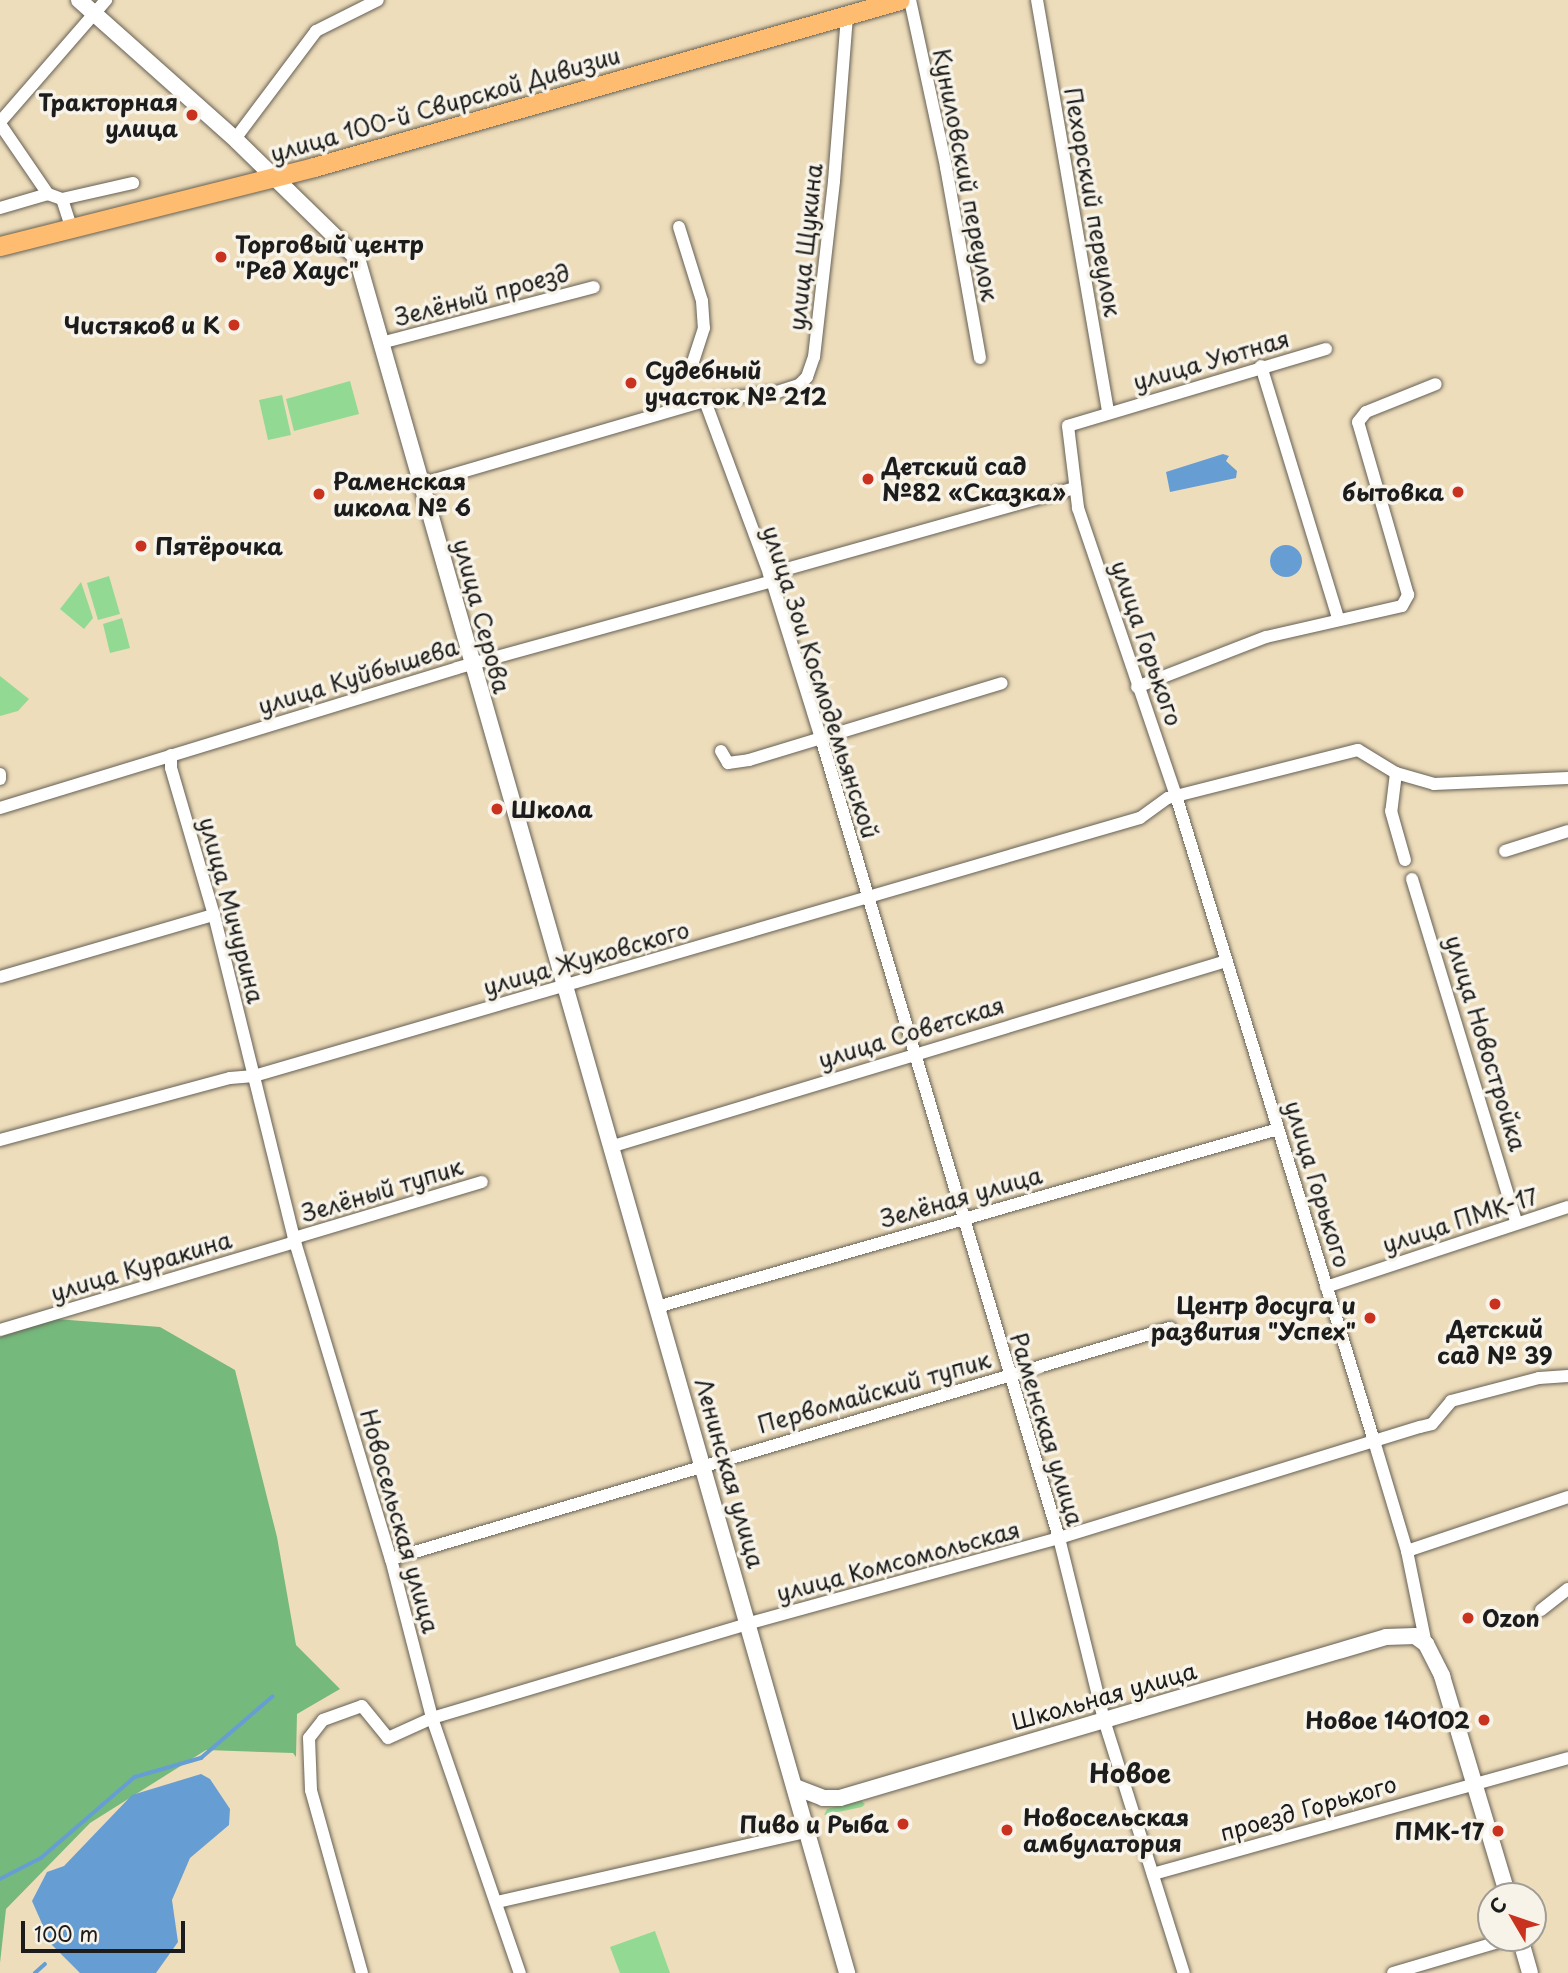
<!DOCTYPE html>
<meta charset="utf-8">
<style>
body{margin:0}
#map{position:relative;width:1568px;height:1973px;overflow:hidden;background:#edb;font-family:"Playpen Sans",sans-serif}
div>[style]{position:absolute}
.green>*{inset:0;background:#92d993}
.forest>*{inset:0;background:#75b97d}
.water>*{inset:0;background:#669ed4}
.round{border-radius:50%}
.stream>*{height:3.5px;margin:-1.75px;padding:0 1.75px;transform-origin:1.75px;border-radius:1.75px;background:#669ed4}
.roads{filter:drop-shadow(0 0 2px #666054) drop-shadow(0 0 2px #666054)}
.minor>*{height:12px;margin:-6px;padding:0 6px;transform-origin:6px;border-radius:6px;background:#fff}
.tertiary>*{height:16px;margin:-8px;padding:0 8px;transform-origin:8px;border-radius:8px;background:#fff}
.primary>*{height:19px;margin:-9.5px;padding:0 9.5px;transform-origin:9.5px;border-radius:9.5px;background:#febc70}
.dots>*{width:19px;height:19px;translate:-50% -50%;box-sizing:border-box;border:4px solid #f7f3e8;border-radius:50%}
span{translate:-50% -50%;white-space:nowrap;text-align:center;line-height:1.15;-webkit-text-stroke:7px #f7f3e8;paint-order:stroke}
.poi-label{font-size:23px;color:#1c1c1c;font-weight:700}
.right{translate:-100% -50%;text-align:right}
.left{translate:0 -50%;text-align:left}
.street-label{font-size:23px;color:#1c1c1c}
.quarter-label{font-size:26px;color:#1c1c1c;font-weight:700}
.north{position:absolute;left:1477px;top:1882px;width:70px;height:70px;box-sizing:border-box;background:#f7f3e8;border:2px solid #9f9d96;border-radius:50%;rotate:309deg;font-size:19px;font-weight:700;line-height:28px;text-align:center;color:#1c1c1c}
.north::after{content:'';display:block;margin:auto;width:24px;height:32px;background:#c8321e;clip-path:polygon(50% 0,100% 100%,50% 72%,0 100%)}
.scale{position:absolute;left:21px;top:1921px;width:164px;height:32px;box-sizing:border-box;border:4px solid #1c1c1c;border-top:0;padding-left:9px;font-size:21px;line-height:24px;white-space:nowrap;color:#1c1c1c;-webkit-text-stroke:5px #f7f3e8;paint-order:stroke}
</style>
<div id="map">
<div class="green">
<div style="clip-path:polygon(350px 381px,359px 414px,294px 431px,286px 399px)"></div>
<div style="clip-path:polygon(282px 395px,291px 435px,268px 440px,259px 400px)"></div>
<div style="clip-path:polygon(109px 576px,120px 614px,98px 620px,87px 583px)"></div>
<div style="clip-path:polygon(81px 582px,93px 618px,84px 629px,60px 609px)"></div>
<div style="clip-path:polygon(122px 618px,130px 648px,110px 653px,103px 624px)"></div>
<div style="clip-path:polygon(0 676px,29px 699px,18px 711px,0 716px)"></div>
<div style="clip-path:polygon(860px 1800px,865px 1804px,862px 1807px,824px 1815px,827px 1809px)"></div>
<div style="clip-path:polygon(655px 1931px,670px 1973px,620px 1973px,610px 1947px)"></div>
</div>
<div class="forest">
<div style="clip-path:polygon(56px 1319px,160px 1327px,235px 1370px,277px 1537px,296px 1645px,340px 1689px,297px 1714px,296px 1757px,293px 1753px,206px 1750px,90px 1823px,6px 1909px,0 1963px,0 1337px)"></div>
</div>
<div class="water">
<div style="clip-path:polygon(1223px 454px,1229px 456px,1226px 461px,1237px 471px,1236px 478px,1170px 492px,1166px 472px)"></div>
<div class="round" style="left:1270px;top:545px;width:32px;height:32px"></div>
<div style="clip-path:polygon(201px 1774px,210px 1779px,230px 1809px,229px 1825px,190px 1858px,172px 1900px,178px 1942px,156px 1973px,80px 1973px,51px 1944px,32px 1901px,47px 1872px,64px 1866px,132px 1795px)"></div>
</div>
<div class="stream">
<div style="left:0;top:1879px;width:46px;rotate:-27.1deg"></div>
<div style="left:41px;top:1858px;width:124px;rotate:-40.8deg"></div>
<div style="left:135px;top:1777px;width:69px;rotate:-16.1deg"></div>
<div style="left:201px;top:1758px;width:94px;rotate:-40.7deg"></div>
<div style="left:35px;top:1973px;width:13px;rotate:-42deg"></div>
</div>
<div class="roads">
<div class="minor">
<div style="left:910px;top:0;width:171px;rotate:77.8deg"></div>
<div style="left:946px;top:167px;width:194px;rotate:79.9deg"></div>
<div style="left:1037px;top:0;width:418px;rotate:80.2deg"></div>
<div style="left:0;top:122px;width:162px;rotate:-49deg"></div>
<div style="left:0;top:124px;width:85px;rotate:55.6deg"></div>
<div style="left:48px;top:194px;width:15px;rotate:20deg"></div>
<div style="left:62px;top:199px;width:73px;rotate:-12.7deg"></div>
<div style="left:235px;top:139px;width:135px;rotate:-53.1deg"></div>
<div style="left:316px;top:31px;width:69px;rotate:-26.6deg"></div>
<div style="left:62px;top:199px;width:32px;rotate:72deg"></div>
<div style="left:0;top:208px;width:50px;rotate:-16.3deg"></div>
<div style="left:679px;top:227px;width:77px;rotate:72.7deg"></div>
<div style="left:702px;top:301px;width:27px;rotate:86deg"></div>
<div style="left:704px;top:328px;width:38px;rotate:108deg"></div>
<div style="left:381px;top:343px;width:220px;rotate:-14.7deg"></div>
<div style="left:1326px;top:349px;width:269px;rotate:163.4deg"></div>
<div style="left:1068px;top:426px;width:83px;rotate:83deg"></div>
<div style="left:1078px;top:508px;width:307px;rotate:71.2deg"></div>
<div style="left:1177px;top:799px;width:672px;rotate:72.94deg"></div>
<div style="left:1374px;top:1441px;width:115px;rotate:73.3deg"></div>
<div style="left:1407px;top:1551px;width:95px;rotate:78.5deg"></div>
<div style="left:1261px;top:366px;width:264px;rotate:73deg"></div>
<div style="left:705px;top:401px;width:192px;rotate:69.6deg"></div>
<div style="left:772px;top:581px;width:164px;rotate:72.7deg"></div>
<div style="left:821px;top:738px;width:835px;rotate:73.43deg"></div>
<div style="left:1059px;top:1538px;width:187px;rotate:76.1deg"></div>
<div style="left:1104px;top:1720px;width:265px;rotate:72.5deg"></div>
<div style="left:424px;top:483px;width:293px;rotate:-16.3deg"></div>
<div style="left:705px;top:401px;width:73px;rotate:-7.1deg"></div>
<div style="left:777px;top:392px;width:23px;rotate:-18deg"></div>
<div style="left:799px;top:385px;width:11px;rotate:-45deg"></div>
<div style="left:807px;top:377px;width:21px;rotate:-71deg"></div>
<div style="left:814px;top:357px;width:177px;rotate:-83.5deg"></div>
<div style="left:834px;top:181px;width:167px;rotate:-85.5deg"></div>
<div style="left:769px;top:574px;width:318px;rotate:-15.7deg"></div>
<div style="left:1137px;top:687px;width:138px;rotate:-21.2deg"></div>
<div style="left:1266px;top:637px;width:139px;rotate:-12.8deg"></div>
<div style="left:1402px;top:606px;width:13px;rotate:-61deg"></div>
<div style="left:1408px;top:595px;width:180px;rotate:-106.1deg"></div>
<div style="left:1358px;top:422px;width:13px;rotate:-51deg"></div>
<div style="left:1366px;top:412px;width:75px;rotate:-21.8deg"></div>
<div style="left:721px;top:751px;width:14px;rotate:60deg"></div>
<div style="left:728px;top:763px;width:21px;rotate:-8deg"></div>
<div style="left:749px;top:760px;width:264px;rotate:-16.9deg"></div>
<div style="left:171px;top:755px;width:13px;rotate:90deg"></div>
<div style="left:171px;top:768px;width:153px;rotate:73.7deg"></div>
<div style="left:214px;top:915px;width:337px;rotate:76.1deg"></div>
<div style="left:295px;top:1242px;width:331px;rotate:73.2deg"></div>
<div style="left:391px;top:1559px;width:164px;rotate:75.5deg"></div>
<div style="left:432px;top:1718px;width:270px;rotate:71deg"></div>
<div style="left:1396px;top:773px;width:38px;rotate:97deg"></div>
<div style="left:1391px;top:811px;width:51px;rotate:74.1deg"></div>
<div style="left:0;top:774px;width:5px;rotate:90deg"></div>
<div style="left:0;top:808px;width:478px;rotate:-17deg"></div>
<div style="left:457px;top:668px;width:327px;rotate:-15.4deg"></div>
<div style="left:1505px;top:851px;width:66px;rotate:-17.6deg"></div>
<div style="left:1412px;top:879px;width:357px;rotate:73.1deg"></div>
<div style="left:0;top:977px;width:223px;rotate:-16.2deg"></div>
<div style="left:0;top:1140px;width:238px;rotate:-15.1deg"></div>
<div style="left:230px;top:1078px;width:24px;rotate:-5deg"></div>
<div style="left:254px;top:1076px;width:923px;rotate:-16.24deg"></div>
<div style="left:1140px;top:818px;width:34px;rotate:-36deg"></div>
<div style="left:1168px;top:798px;width:196px;rotate:-14.2deg"></div>
<div style="left:1358px;top:750px;width:44px;rotate:31.2deg"></div>
<div style="left:1396px;top:773px;width:40px;rotate:16deg"></div>
<div style="left:1434px;top:784px;width:134px;rotate:-2.6deg"></div>
<div style="left:610px;top:1147px;width:643px;rotate:-16.8deg"></div>
<div style="left:294px;top:1238px;width:196px;rotate:-16.6deg"></div>
<div style="left:1326px;top:1287px;width:255px;rotate:-18.3deg"></div>
<div style="left:657px;top:1307px;width:646px;rotate:-15.99deg"></div>
<div style="left:0;top:1330px;width:308px;rotate:-16.6deg"></div>
<div style="left:1407px;top:1551px;width:170px;rotate:-18.5deg"></div>
<div style="left:391px;top:1559px;width:813px;rotate:-16.52deg"></div>
<div style="left:1541px;top:1610px;width:34px;rotate:-38deg"></div>
<div style="left:1153px;top:1874px;width:431px;rotate:-15.6deg"></div>
<div style="left:497px;top:1902px;width:316px;rotate:-12.8deg"></div>
<div style="left:362px;top:1973px;width:190px;rotate:-105.6deg"></div>
<div style="left:311px;top:1790px;width:52px;rotate:-92.2deg"></div>
<div style="left:309px;top:1738px;width:23px;rotate:-52deg"></div>
<div style="left:323px;top:1720px;width:41px;rotate:-19.7deg"></div>
<div style="left:362px;top:1706px;width:41px;rotate:50.9deg"></div>
<div style="left:388px;top:1738px;width:48px;rotate:-24.4deg"></div>
<div style="left:432px;top:1718px;width:332px;rotate:-16.6deg"></div>
<div style="left:750px;top:1623px;width:320px;rotate:-15.4deg"></div>
<div style="left:1059px;top:1538px;width:378px;rotate:-17.1deg"></div>
<div style="left:1420px;top:1427px;width:12px;rotate:-14deg"></div>
<div style="left:1432px;top:1424px;width:30px;rotate:-50deg"></div>
<div style="left:1451px;top:1401px;width:91px;rotate:-14.6deg"></div>
<div style="left:1539px;top:1378px;width:29px;rotate:-4deg"></div>
<div style="left:1393px;top:1973px;width:124px;rotate:-16.4deg"></div>
</div>
<div class="tertiary">
<div style="left:79px;top:0;width:212px;rotate:41.7deg"></div>
<div style="left:237px;top:141px;width:168px;rotate:44.3deg"></div>
<div style="left:357px;top:258px;width:1784px;rotate:74.05deg"></div>
<div style="left:795px;top:1787px;width:30px;rotate:21deg"></div>
<div style="left:823px;top:1798px;width:17px"></div>
<div style="left:840px;top:1798px;width:569px;rotate:-16.43deg"></div>
<div style="left:1386px;top:1637px;width:29px;rotate:-2deg"></div>
<div style="left:1415px;top:1636px;width:14px;rotate:36deg"></div>
<div style="left:1426px;top:1644px;width:36px;rotate:63deg"></div>
<div style="left:1442px;top:1676px;width:230px;rotate:73.3deg"></div>
<div style="left:1520px;top:1938px;width:36px;rotate:74deg"></div>
</div>
<div class="primary">
<div style="left:0;top:246px;width:324px;rotate:-14.1deg"></div>
<div style="left:314px;top:167px;width:609px;rotate:-15.91deg"></div>
</div>
</div>
<div class="dots">
<div style="left:192px;top:115px;background:#c8321e"></div>
<div style="left:221px;top:257px;background:#c8321e"></div>
<div style="left:234px;top:325px;background:#c8321e"></div>
<div style="left:631px;top:383px;background:#c8321e"></div>
<div style="left:868px;top:479px;background:#c8321e"></div>
<div style="left:1458px;top:492px;background:#c8321e"></div>
<div style="left:319px;top:494px;background:#c8321e"></div>
<div style="left:141px;top:546px;background:#c8321e"></div>
<div style="left:497px;top:809px;background:#c8321e"></div>
<div style="left:1495px;top:1304px;background:#c8321e"></div>
<div style="left:1370px;top:1318px;background:#c8321e"></div>
<div style="left:1468px;top:1618px;background:#c8321e"></div>
<div style="left:1484px;top:1720px;background:#c8321e"></div>
<div style="left:903px;top:1824px;background:#c8321e"></div>
<div style="left:1007px;top:1830px;background:#c8321e"></div>
<div style="left:1498px;top:1831px;background:#c8321e"></div>
</div>
<div class="poi-label">
<span class="right" style="left:178px;top:115px">Тракторная<br>улица</span>
<span class="left" style="left:235px;top:257px">Торговый центр<br>"Ред Хаус"</span>
<span class="right" style="left:220px;top:325px">Чистяков и К</span>
<span class="left" style="left:645px;top:383px">Судебный<br>участок № 212</span>
<span class="left" style="left:882px;top:479px">Детский сад<br>№82 «Сказка»</span>
<span class="left" style="left:333px;top:494px">Раменская<br>школа № 6</span>
<span class="right" style="left:1444px;top:492px">бытовка</span>
<span class="left" style="left:155px;top:546px">Пятёрочка</span>
<span class="left" style="left:511px;top:809px">Школа</span>
<span class="right" style="left:1356px;top:1318px">Центр досуга и<br>развития "Успех"</span>
<span style="left:1495px;top:1342px">Детский<br>сад № 39</span>
<span class="left" style="left:1482px;top:1618px">Ozon</span>
<span class="right" style="left:1470px;top:1720px">Новое 140102</span>
<span class="left" style="left:1023px;top:1830px">Новосельская<br>амбулатория</span>
<span class="right" style="left:889px;top:1824px">Пиво и Рыба</span>
<span class="right" style="left:1484px;top:1831px">ПМК-17</span>
</div>
<div class="street-label">
<span style="left:445px;top:104px;rotate:-16deg">улица 100-й Свирской Дивизии</span>
<span style="left:966px;top:175px;rotate:79deg">Куниловский переулок</span>
<span style="left:1093px;top:202px;rotate:80deg">Пехорский переулок</span>
<span style="left:805px;top:247px;rotate:-84deg">улица Щукина</span>
<span style="left:482px;top:295px;rotate:-15deg">Зелёный проезд</span>
<span style="left:1211px;top:360px;rotate:-16deg">улица Уютная</span>
<span style="left:482px;top:616px;rotate:75deg">улица Серова</span>
<span style="left:1147px;top:643px;rotate:71deg">улица Горького</span>
<span style="left:358px;top:676px;rotate:-17deg">улица Куйбышева</span>
<span style="left:821px;top:682px;rotate:72deg">улица Зои Космодемьянской</span>
<span style="left:232px;top:910px;rotate:75deg">улица Мичурина</span>
<span style="left:586px;top:958px;rotate:-16deg">улица Жуковского</span>
<span style="left:911px;top:1032px;rotate:-17deg">улица Советская</span>
<span style="left:1486px;top:1043px;rotate:73deg">улица Новостройка</span>
<span style="left:1318px;top:1184px;rotate:73deg">улица Горького</span>
<span style="left:382px;top:1190px;rotate:-17deg">Зелёный тупик</span>
<span style="left:961px;top:1197px;rotate:-16deg">Зелёная улица</span>
<span style="left:1460px;top:1220px;rotate:-18deg">улица ПМК-17</span>
<span style="left:141px;top:1266px;rotate:-17deg">улица Куракина</span>
<span style="left:874px;top:1392px;rotate:-16deg">Первомайский тупик</span>
<span style="left:1047px;top:1429px;rotate:73deg">Раменская улица</span>
<span style="left:730px;top:1473px;rotate:74deg">Ленинская улица</span>
<span style="left:400px;top:1521px;rotate:74deg">Новосельская улица</span>
<span style="left:898px;top:1561px;rotate:-15deg">улица Комсомольская</span>
<span style="left:1104px;top:1696px;rotate:-16deg">Школьная улица</span>
<span style="left:1308px;top:1808px;rotate:-16deg">проезд Горького</span>
</div>
<div class="quarter-label">
<span style="left:1130px;top:1773px">Новое</span>
</div>
<div class="north">С</div>
<div class="scale">100 m</div>
</div>
